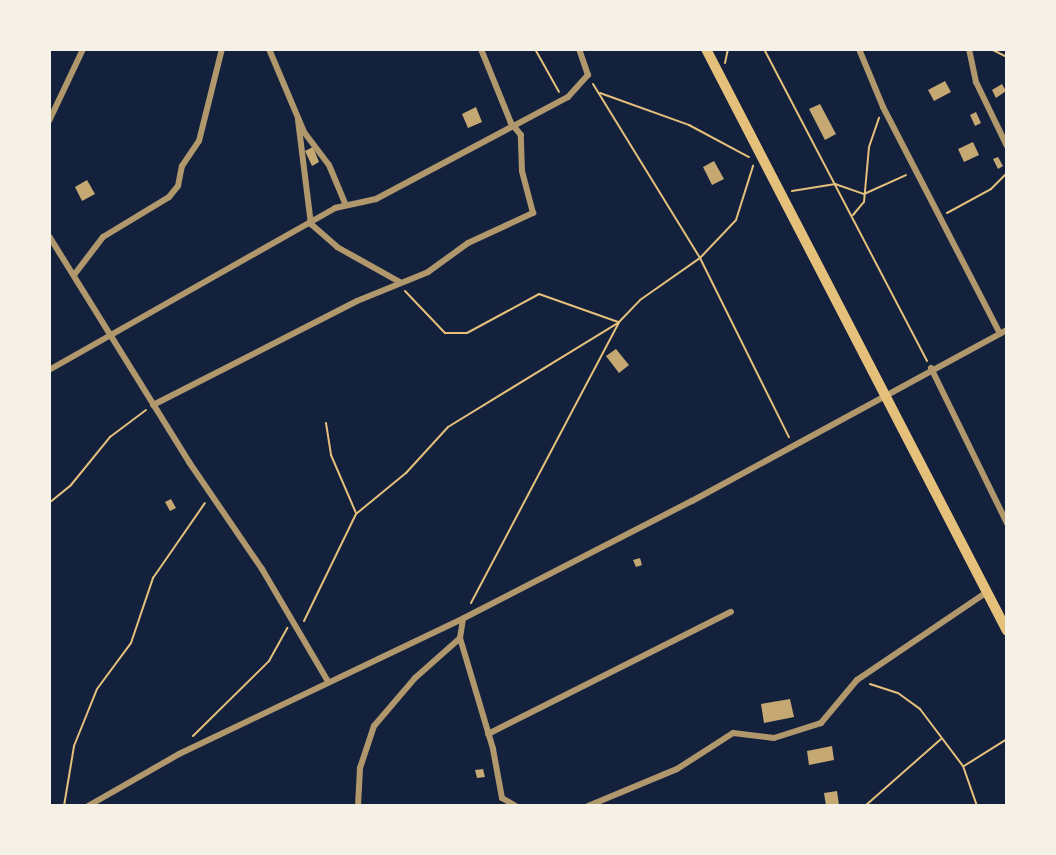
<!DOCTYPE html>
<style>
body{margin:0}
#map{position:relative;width:1056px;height:855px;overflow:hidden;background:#14213d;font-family:"Varela Round",sans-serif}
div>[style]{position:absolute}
.building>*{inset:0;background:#c6a872}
.path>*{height:2px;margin:-1px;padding:0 1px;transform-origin:1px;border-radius:1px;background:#e5c07b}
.minor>*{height:6px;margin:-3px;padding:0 3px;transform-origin:3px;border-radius:3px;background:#b1986c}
.primary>*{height:10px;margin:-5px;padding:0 5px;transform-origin:5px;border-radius:5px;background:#e5c07b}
span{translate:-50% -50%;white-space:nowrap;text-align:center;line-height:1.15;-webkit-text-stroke:7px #f6f1e7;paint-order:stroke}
.frame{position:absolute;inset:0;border:51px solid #f6f1e7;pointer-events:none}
</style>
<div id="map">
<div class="building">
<div style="clip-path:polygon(945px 81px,951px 92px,934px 101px,928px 90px)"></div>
<div style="clip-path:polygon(1002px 84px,1006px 91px,996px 98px,992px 90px)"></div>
<div style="clip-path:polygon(820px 104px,836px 134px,825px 140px,809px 109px)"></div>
<div style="clip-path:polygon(476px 107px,482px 122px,468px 128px,462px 114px)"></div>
<div style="clip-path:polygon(976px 112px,981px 123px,975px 126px,970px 115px)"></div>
<div style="clip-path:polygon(973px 142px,979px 155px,964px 162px,958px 149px)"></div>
<div style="clip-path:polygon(313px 147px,319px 162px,312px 166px,305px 151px)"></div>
<div style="clip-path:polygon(998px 157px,1003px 166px,998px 169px,993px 159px)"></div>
<div style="clip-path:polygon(714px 161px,724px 179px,712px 185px,703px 167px)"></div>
<div style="clip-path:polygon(87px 180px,95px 194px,82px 201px,75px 187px)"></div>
<div style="clip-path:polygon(616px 349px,629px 365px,619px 373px,606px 356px)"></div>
<div style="clip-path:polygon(171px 499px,176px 508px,170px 511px,165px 502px)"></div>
<div style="clip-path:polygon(640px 558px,642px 565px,636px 567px,633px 560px)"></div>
<div style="clip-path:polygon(790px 699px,794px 717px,764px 723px,761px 704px)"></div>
<div style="clip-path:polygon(832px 746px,834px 760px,809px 765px,807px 751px)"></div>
<div style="clip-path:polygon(483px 769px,485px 777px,477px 778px,475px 770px)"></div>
<div style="clip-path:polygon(837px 791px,839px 805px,826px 806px,824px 793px)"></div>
</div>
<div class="path">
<div style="left:535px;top:49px;width:49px;rotate:60.8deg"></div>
<div style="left:764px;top:49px;width:352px;rotate:62.4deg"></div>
<div style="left:991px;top:49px;width:18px;rotate:27deg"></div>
<div style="left:725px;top:63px;width:14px;rotate:-78deg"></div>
<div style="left:593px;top:84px;width:204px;rotate:58.4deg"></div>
<div style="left:700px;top:258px;width:200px;rotate:63.6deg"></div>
<div style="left:600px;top:93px;width:95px;rotate:19.8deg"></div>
<div style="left:689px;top:125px;width:68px;rotate:28.1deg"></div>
<div style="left:792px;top:191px;width:44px;rotate:-9.2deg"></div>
<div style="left:835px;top:184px;width:31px;rotate:19deg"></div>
<div style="left:864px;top:194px;width:46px;rotate:-24.3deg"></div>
<div style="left:947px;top:213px;width:50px;rotate:-28.6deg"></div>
<div style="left:991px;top:189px;width:23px;rotate:-45deg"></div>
<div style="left:853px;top:215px;width:17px;rotate:-50deg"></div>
<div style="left:864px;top:202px;width:55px;rotate:-84.8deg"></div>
<div style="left:869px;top:147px;width:31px;rotate:-71deg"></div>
<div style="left:405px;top:291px;width:58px;rotate:46.4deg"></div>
<div style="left:445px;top:333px;width:22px"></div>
<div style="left:467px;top:333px;width:82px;rotate:-28.4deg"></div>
<div style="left:539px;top:294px;width:84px;rotate:19.5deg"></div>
<div style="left:326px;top:423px;width:32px;rotate:81deg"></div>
<div style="left:331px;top:455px;width:63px;rotate:66.7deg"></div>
<div style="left:49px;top:503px;width:28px;rotate:-39deg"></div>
<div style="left:71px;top:485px;width:62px;rotate:-50.9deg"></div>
<div style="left:110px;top:437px;width:45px;rotate:-36.9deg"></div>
<div style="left:471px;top:603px;width:318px;rotate:-62.2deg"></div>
<div style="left:619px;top:322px;width:30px;rotate:-46deg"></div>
<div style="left:640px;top:300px;width:73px;rotate:-35deg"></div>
<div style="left:700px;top:258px;width:52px;rotate:-46.5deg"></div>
<div style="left:736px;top:220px;width:57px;rotate:-72.5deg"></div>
<div style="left:304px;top:621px;width:119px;rotate:-64.1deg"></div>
<div style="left:356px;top:514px;width:65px;rotate:-39.4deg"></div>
<div style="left:406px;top:473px;width:62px;rotate:-47.6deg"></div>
<div style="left:448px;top:427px;width:199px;rotate:-31.5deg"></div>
<div style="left:870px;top:684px;width:29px;rotate:18deg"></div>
<div style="left:898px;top:693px;width:27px;rotate:36deg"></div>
<div style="left:920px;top:709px;width:71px;rotate:53deg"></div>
<div style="left:963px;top:766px;width:42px;rotate:70.7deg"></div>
<div style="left:193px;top:736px;width:107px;rotate:-44.6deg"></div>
<div style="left:269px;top:661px;width:38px;rotate:-61deg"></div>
<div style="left:964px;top:766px;width:51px;rotate:-32.1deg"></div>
<div style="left:64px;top:806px;width:61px;rotate:-80.5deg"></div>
<div style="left:74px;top:746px;width:61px;rotate:-68deg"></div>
<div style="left:97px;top:689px;width:57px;rotate:-53.5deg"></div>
<div style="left:131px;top:643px;width:69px;rotate:-71.3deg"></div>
<div style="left:153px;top:578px;width:91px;rotate:-55.3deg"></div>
<div style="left:865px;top:806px;width:101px;rotate:-41.4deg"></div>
</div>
<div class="minor">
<div style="left:269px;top:49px;width:90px;rotate:67.1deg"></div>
<div style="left:304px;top:132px;width:41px;rotate:52.9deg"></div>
<div style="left:329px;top:165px;width:41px;rotate:67.2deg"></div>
<div style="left:859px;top:49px;width:63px;rotate:67.5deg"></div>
<div style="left:883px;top:107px;width:255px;rotate:62.7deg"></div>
<div style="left:969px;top:49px;width:34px;rotate:78deg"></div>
<div style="left:976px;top:82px;width:71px;rotate:64.2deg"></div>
<div style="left:298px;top:120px;width:105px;rotate:82.9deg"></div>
<div style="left:311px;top:224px;width:35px;rotate:41deg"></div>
<div style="left:337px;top:247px;width:72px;rotate:29.1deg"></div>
<div style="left:49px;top:121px;width:80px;rotate:-64.7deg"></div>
<div style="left:49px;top:236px;width:266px;rotate:58.2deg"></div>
<div style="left:189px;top:462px;width:130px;rotate:55.7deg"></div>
<div style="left:262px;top:569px;width:129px;rotate:59.6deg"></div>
<div style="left:74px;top:275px;width:48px;rotate:-52.7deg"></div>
<div style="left:103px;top:237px;width:77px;rotate:-31.2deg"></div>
<div style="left:169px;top:197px;width:14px;rotate:-51deg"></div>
<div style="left:178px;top:186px;width:20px;rotate:-79deg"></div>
<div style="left:182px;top:166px;width:30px;rotate:-56deg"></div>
<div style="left:199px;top:141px;width:95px;rotate:-76deg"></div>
<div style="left:931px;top:368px;width:173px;rotate:63.9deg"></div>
<div style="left:49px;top:370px;width:329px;rotate:-29.5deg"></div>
<div style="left:335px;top:208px;width:42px;rotate:-12.4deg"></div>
<div style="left:376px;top:199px;width:217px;rotate:-28deg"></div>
<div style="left:568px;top:97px;width:30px;rotate:-48deg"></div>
<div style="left:588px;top:75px;width:28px;rotate:-109deg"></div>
<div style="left:153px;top:405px;width:229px;rotate:-27deg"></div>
<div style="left:357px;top:301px;width:77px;rotate:-22.2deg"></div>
<div style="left:428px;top:272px;width:49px;rotate:-35.9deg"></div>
<div style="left:468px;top:243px;width:72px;rotate:-24.8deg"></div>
<div style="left:533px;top:213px;width:43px;rotate:-104.7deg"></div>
<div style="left:522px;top:171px;width:36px;rotate:-92deg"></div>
<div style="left:521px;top:135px;width:16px;rotate:-130deg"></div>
<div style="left:511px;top:123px;width:80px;rotate:-112.1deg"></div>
<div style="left:463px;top:619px;width:19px;rotate:99deg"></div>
<div style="left:460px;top:638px;width:116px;rotate:73.4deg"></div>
<div style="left:493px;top:749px;width:50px;rotate:79.6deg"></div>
<div style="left:502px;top:798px;width:16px;rotate:30deg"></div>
<div style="left:488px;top:734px;width:272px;rotate:-26.7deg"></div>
<div style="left:88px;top:806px;width:105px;rotate:-29.7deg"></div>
<div style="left:179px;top:754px;width:316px;rotate:-25.5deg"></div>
<div style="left:464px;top:618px;width:256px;rotate:-27.2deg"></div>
<div style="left:692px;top:501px;width:358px;rotate:-28.5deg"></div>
<div style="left:358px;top:806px;width:38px;rotate:-87deg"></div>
<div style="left:360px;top:768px;width:44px;rotate:-71.6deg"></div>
<div style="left:374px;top:726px;width:63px;rotate:-49.5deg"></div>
<div style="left:415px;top:678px;width:60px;rotate:-41.6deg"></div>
<div style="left:588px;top:806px;width:96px;rotate:-22.6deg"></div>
<div style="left:677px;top:769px;width:67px;rotate:-32.7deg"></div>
<div style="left:733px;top:733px;width:41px;rotate:7deg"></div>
<div style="left:774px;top:738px;width:49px;rotate:-17.7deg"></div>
<div style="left:821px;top:723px;width:56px;rotate:-50.1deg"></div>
<div style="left:857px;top:680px;width:157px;rotate:-34.1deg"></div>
</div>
<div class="primary">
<div style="left:706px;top:49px;width:655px;rotate:62.65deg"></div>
</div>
<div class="frame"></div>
</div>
